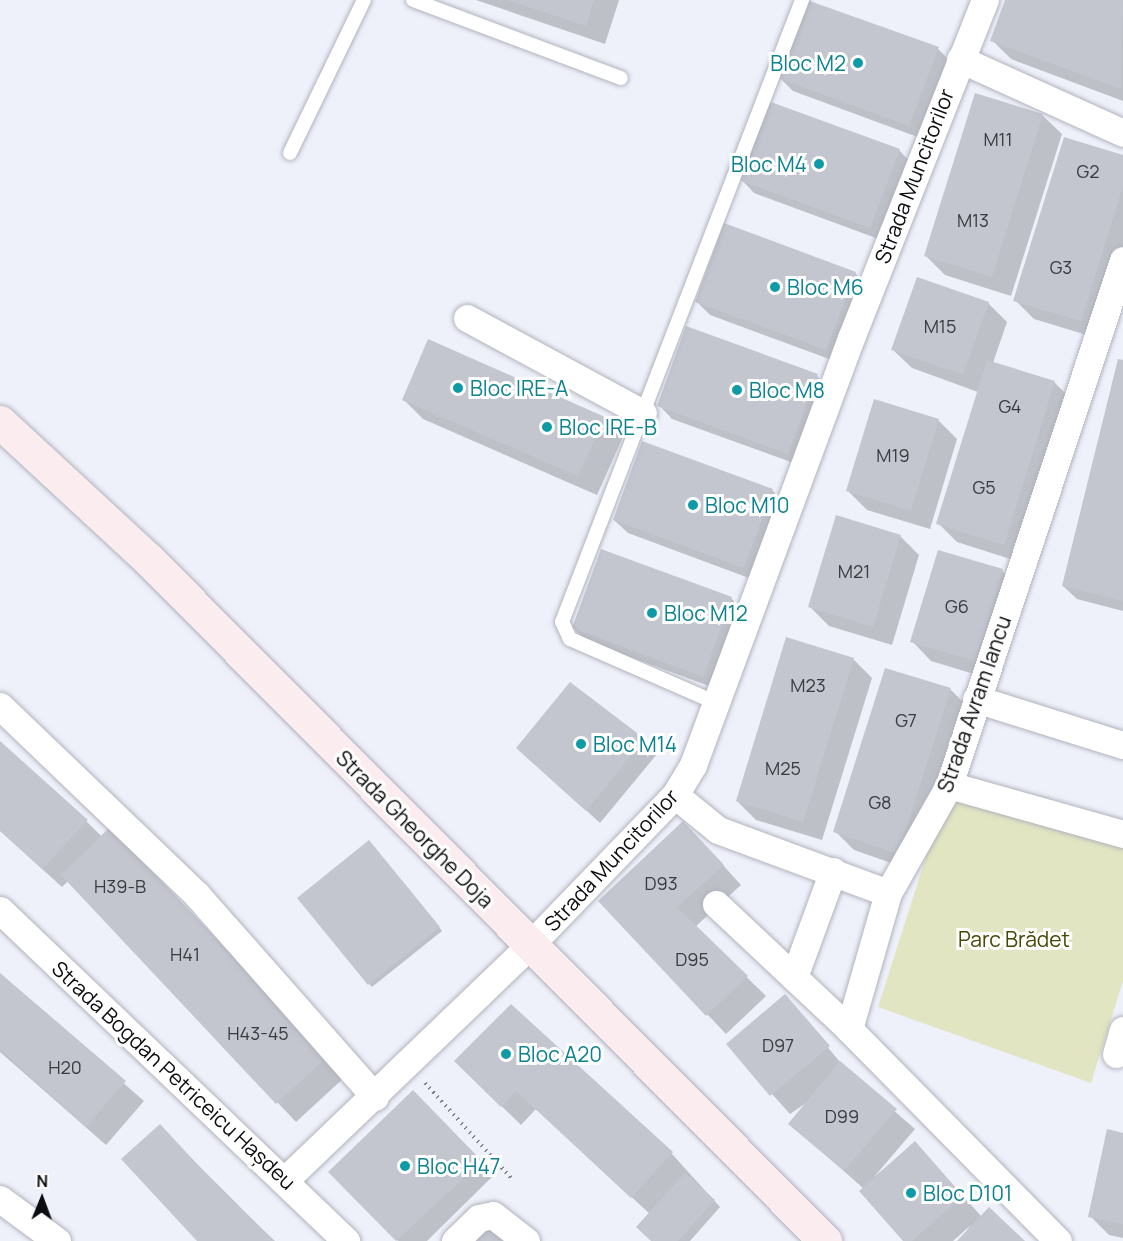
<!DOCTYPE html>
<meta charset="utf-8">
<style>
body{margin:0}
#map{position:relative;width:1123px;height:1241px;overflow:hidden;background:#eef0fa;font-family:Manrope,sans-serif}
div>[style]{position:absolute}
.green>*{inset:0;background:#e2e5c1}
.shadow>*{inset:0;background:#0003}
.building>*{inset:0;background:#c3c5cf}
.path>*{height:4px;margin-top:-2px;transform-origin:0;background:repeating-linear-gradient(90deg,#82848a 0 1.5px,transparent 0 6px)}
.roads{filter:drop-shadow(0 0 2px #b1b3bc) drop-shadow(0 0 2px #b1b3bc)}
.service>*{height:14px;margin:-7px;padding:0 7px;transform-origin:7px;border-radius:7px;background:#fff}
.minor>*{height:27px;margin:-13.5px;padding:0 13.5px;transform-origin:13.5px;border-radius:13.5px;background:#fff}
.secondary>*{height:33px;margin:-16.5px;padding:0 16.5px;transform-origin:16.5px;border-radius:16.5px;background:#fbedef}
.dots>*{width:16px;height:16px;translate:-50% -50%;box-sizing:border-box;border:3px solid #fff;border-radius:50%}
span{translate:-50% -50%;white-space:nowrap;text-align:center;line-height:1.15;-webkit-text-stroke:6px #fff;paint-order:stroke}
.number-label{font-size:18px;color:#3a3b40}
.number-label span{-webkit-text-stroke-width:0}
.culture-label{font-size:21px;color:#0d838f}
.right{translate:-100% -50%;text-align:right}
.left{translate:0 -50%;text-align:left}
.street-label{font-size:21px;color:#0c0d10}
.park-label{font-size:21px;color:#464806}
.north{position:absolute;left:12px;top:1169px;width:60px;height:60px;-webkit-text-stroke:4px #fff;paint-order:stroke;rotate:1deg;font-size:16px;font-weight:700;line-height:24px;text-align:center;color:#0c0d10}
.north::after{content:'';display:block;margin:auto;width:21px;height:27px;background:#0c0d10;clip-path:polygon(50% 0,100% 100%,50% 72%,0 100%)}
</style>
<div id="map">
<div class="green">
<div style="clip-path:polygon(949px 785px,1123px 841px,1123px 981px,1091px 1083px,878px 1007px)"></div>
</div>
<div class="shadow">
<div style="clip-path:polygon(476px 0,619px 0,605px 44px)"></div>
<div style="clip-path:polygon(1007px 0,1123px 1px,1123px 101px,1011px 59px,992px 40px)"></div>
<div style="clip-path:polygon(938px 49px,951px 62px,923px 139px,793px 91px,780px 78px)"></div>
<div style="clip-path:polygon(1042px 115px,1062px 134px,1011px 296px,945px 275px,926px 256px)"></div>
<div style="clip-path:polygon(899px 150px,912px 164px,884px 241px,754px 193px,741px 179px)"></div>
<div style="clip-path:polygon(1123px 157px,1123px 265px,1100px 339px,1034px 319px,1015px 300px)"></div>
<div style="clip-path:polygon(855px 273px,868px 286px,840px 363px,710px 315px,697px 302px)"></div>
<div style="clip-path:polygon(988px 303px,1007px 322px,993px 363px,1054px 382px,1073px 401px,1023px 563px,957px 542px,938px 523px,978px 392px,912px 368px,892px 349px)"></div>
<div style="clip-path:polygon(1123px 361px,1123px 611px,1077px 599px,1063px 586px)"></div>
<div style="clip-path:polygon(817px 376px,830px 389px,802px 466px,672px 419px,659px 405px)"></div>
<div style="clip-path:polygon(404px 400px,604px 418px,623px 437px,597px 495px,423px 419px)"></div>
<div style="clip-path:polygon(938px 420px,957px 439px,930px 529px,867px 510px,848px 491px)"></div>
<div style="clip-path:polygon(772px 490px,786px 504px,757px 581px,628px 533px,614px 520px)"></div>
<div style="clip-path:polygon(900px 536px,919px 555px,892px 645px,829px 626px,810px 607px)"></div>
<div style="clip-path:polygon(602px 551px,732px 599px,745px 612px,717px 689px,587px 641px,573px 628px)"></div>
<div style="clip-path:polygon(1002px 571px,1021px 590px,994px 680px,931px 661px,912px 641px)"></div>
<div style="clip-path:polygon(853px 659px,872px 678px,822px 840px,756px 820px,737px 801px)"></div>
<div style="clip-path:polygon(886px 670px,951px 690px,970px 709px,917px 872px,854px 850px,835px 831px)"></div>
<div style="clip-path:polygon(570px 684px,657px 754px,600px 823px,532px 761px)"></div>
<div style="clip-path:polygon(0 745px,87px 822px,346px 1076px,296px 1122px,68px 881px,62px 887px,0 831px)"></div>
<div style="clip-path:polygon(702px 842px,741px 885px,695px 927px,766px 996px,726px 1034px,600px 901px)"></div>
<div style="clip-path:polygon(372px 845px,442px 931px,372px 987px,300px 898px)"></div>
<div style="clip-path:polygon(0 975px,144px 1101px,106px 1145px,0 1052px)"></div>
<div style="clip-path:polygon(785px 996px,845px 1068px,915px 1129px,874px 1177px,915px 1143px,982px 1217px,1022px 1241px,959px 1241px,971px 1225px,953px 1241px,905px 1241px,864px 1189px,790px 1123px,809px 1101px,790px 1114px,728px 1045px)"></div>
<div style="clip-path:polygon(511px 1006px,672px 1154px,720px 1207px,690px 1241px,653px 1241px,650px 1214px,536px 1109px,521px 1125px,456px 1061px)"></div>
<div style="clip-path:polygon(413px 1092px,494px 1175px,427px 1241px,398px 1241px,330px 1172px)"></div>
<div style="clip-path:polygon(159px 1126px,274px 1241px,202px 1241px)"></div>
<div style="clip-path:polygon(1123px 1134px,1123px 1238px,1109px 1235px,1090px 1216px)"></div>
</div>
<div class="building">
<div style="clip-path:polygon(507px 0,594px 0,586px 26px)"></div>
<div style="clip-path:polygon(807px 0,939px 47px,909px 126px,778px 78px)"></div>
<div style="clip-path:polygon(1005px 0,1123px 0,1121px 89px,990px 41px)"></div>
<div style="clip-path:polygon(975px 93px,1043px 114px,992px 277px,924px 256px)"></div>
<div style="clip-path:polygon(768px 101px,900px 149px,870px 228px,739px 180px)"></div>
<div style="clip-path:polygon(1064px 137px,1123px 155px,1123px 186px,1081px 321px,1013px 301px)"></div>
<div style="clip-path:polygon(724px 223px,856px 272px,826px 350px,695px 302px)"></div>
<div style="clip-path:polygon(917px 277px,989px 302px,963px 375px,891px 350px)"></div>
<div style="clip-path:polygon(686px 326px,818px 374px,788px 454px,657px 406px)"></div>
<div style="clip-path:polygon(428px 339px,605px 417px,578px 476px,402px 400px)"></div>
<div style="clip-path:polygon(1118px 359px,1123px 360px,1123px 601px,1062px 586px)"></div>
<div style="clip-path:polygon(987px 360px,1055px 381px,1004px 545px,936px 524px)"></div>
<div style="clip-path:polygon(874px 399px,939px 419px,911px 511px,846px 491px)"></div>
<div style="clip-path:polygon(642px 441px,773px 489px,744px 568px,613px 520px)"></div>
<div style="clip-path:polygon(836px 515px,901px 535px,873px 627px,808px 607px)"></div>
<div style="clip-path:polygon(601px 549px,732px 597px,703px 677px,572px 628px)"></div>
<div style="clip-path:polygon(938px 550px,1003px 569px,975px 661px,910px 642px)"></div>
<div style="clip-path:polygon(786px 637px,854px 658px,803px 822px,736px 801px)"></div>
<div style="clip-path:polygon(885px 668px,951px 688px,898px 854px,833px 832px)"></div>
<div style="clip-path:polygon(570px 682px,645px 739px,586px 811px,516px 748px)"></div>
<div style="clip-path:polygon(0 741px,88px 820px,42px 869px,0 830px)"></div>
<div style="clip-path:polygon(683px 821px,724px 865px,677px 907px,748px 976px,706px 1016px,598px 901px)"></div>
<div style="clip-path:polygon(110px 827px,328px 1056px,276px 1104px,61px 875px)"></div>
<div style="clip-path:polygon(369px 840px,440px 927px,368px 985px,297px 898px)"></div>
<div style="clip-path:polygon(0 973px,126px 1081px,86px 1127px,0 1049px)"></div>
<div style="clip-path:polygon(785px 994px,830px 1046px,770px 1096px,726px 1044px)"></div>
<div style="clip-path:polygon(511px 1004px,673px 1152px,631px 1198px,516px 1091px,501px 1107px,454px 1061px)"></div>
<div style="clip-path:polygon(840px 1061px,897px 1109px,844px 1171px,788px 1124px)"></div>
<div style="clip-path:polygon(413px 1090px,482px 1161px,396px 1241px,328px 1172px)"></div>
<div style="clip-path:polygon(160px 1124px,223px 1192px,275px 1241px,197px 1241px,121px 1159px)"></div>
<div style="clip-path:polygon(1107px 1129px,1123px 1133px,1123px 1224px,1088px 1217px)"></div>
<div style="clip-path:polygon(915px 1141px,963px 1196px,912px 1241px,903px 1241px,859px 1191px)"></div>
<div style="clip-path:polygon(685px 1173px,715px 1200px,678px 1241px,651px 1241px,636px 1227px)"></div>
<div style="clip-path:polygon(989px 1207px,1025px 1241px,957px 1241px)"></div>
<div style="clip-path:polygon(483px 1222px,503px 1241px,464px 1241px)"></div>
</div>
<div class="path">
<div style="left:425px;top:1083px;width:128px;rotate:47.8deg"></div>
</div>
<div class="roads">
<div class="service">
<div style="left:413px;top:0;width:222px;rotate:20.6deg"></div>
<div style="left:290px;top:153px;width:170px;rotate:-64.2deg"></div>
<div style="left:719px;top:704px;width:163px;rotate:-156.4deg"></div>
<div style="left:570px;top:639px;width:19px;rotate:-115deg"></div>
<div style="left:562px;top:622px;width:667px;rotate:-68.9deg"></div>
</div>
<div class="minor">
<div style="left:960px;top:59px;width:179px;rotate:24.4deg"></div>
<div style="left:467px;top:318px;width:200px;rotate:28.4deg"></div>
<div style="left:976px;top:699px;width:154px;rotate:17.4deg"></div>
<div style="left:0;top:706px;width:273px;rotate:43.8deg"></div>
<div style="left:197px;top:895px;width:269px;rotate:48.6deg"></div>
<div style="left:949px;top:785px;width:181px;rotate:15.7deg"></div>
<div style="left:675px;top:795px;width:55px;rotate:39.1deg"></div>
<div style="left:718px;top:830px;width:181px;rotate:20.3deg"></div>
<div style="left:716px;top:904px;width:183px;rotate:43.2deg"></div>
<div style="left:0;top:910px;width:479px;rotate:43.7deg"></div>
<div style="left:794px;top:977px;width:113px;rotate:-69.8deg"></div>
<div style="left:1116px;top:1054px;width:25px;rotate:-74deg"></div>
<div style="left:285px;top:1180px;width:339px;rotate:-43.8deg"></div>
<div style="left:530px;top:945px;width:209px;rotate:-46deg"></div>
<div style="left:675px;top:795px;width:35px;rotate:-59deg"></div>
<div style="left:693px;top:765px;width:455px;rotate:-69.7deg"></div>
<div style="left:851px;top:338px;width:364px;rotate:-68.4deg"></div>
<div style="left:0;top:1199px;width:71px;rotate:36.4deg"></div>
<div style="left:455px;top:1241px;width:33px;rotate:-44deg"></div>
<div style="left:479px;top:1218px;width:14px;rotate:-12deg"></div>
<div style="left:493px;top:1215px;width:42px;rotate:38.2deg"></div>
<div style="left:1058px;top:1241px;width:298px;rotate:-134.6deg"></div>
<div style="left:849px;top:1029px;width:141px;rotate:-74deg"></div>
<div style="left:888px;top:893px;width:124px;rotate:-60.5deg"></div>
<div style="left:949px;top:785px;width:553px;rotate:-71.66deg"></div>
</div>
<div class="secondary">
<div style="left:0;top:422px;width:203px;rotate:42.8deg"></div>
<div style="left:149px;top:560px;width:960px;rotate:45.21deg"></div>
</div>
</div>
<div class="dots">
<div style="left:858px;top:63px;background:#0f9aa8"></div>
<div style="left:819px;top:164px;background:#0f9aa8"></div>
<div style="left:775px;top:287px;background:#0f9aa8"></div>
<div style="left:458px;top:388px;background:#0f9aa8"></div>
<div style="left:737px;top:390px;background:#0f9aa8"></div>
<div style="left:547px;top:427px;background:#0f9aa8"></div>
<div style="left:693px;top:505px;background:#0f9aa8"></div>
<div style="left:652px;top:613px;background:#0f9aa8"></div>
<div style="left:581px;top:744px;background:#0f9aa8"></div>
<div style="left:506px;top:1054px;background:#0f9aa8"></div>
<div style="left:405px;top:1166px;background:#0f9aa8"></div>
<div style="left:911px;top:1193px;background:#0f9aa8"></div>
</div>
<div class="number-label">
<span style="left:998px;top:139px">M11</span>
<span style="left:1088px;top:171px">G2</span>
<span style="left:973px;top:220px">M13</span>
<span style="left:1061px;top:267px">G3</span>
<span style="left:940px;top:326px">M15</span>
<span style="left:1010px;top:406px">G4</span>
<span style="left:893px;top:455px">M19</span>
<span style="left:984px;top:487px">G5</span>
<span style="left:854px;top:571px">M21</span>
<span style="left:957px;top:606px">G6</span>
<span style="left:808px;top:685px">M23</span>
<span style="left:906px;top:720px">G7</span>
<span style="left:783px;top:768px">M25</span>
<span style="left:880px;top:802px">G8</span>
<span style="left:661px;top:883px">D93</span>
<span style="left:120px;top:886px">H39-B</span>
<span style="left:185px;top:954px">H41</span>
<span style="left:692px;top:959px">D95</span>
<span style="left:258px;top:1033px">H43-45</span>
<span style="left:778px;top:1045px">D97</span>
<span style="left:65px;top:1067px">H20</span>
<span style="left:842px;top:1116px">D99</span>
</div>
<div class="culture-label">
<span class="right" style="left:846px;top:63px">Bloc M2</span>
<span class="right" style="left:807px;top:164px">Bloc M4</span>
<span class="left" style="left:787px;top:287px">Bloc M6</span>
<span class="left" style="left:470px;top:388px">Bloc IRE-A</span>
<span class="left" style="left:749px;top:390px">Bloc M8</span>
<span class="left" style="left:559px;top:427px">Bloc IRE-B</span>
<span class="left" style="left:705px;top:505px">Bloc M10</span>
<span class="left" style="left:664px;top:613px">Bloc M12</span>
<span class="left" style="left:593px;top:744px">Bloc M14</span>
<span class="left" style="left:518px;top:1054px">Bloc A20</span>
<span class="left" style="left:417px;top:1166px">Bloc H47</span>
<span class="left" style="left:923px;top:1193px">Bloc D101</span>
</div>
<div class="street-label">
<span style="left:914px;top:176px;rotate:-69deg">Strada Muncitorilor</span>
<span style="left:974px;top:704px;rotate:-71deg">Strada Avram Iancu</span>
<span style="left:415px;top:829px;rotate:45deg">Strada Gheorghe Doja</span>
<span style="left:611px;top:860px;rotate:-47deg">Strada Muncitorilor</span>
<span style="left:174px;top:1075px;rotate:43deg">Strada Bogdan Petriceicu Hașdeu</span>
</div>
<div class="park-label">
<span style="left:1014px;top:939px">Parc Brădet</span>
</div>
<div class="north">N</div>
</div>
